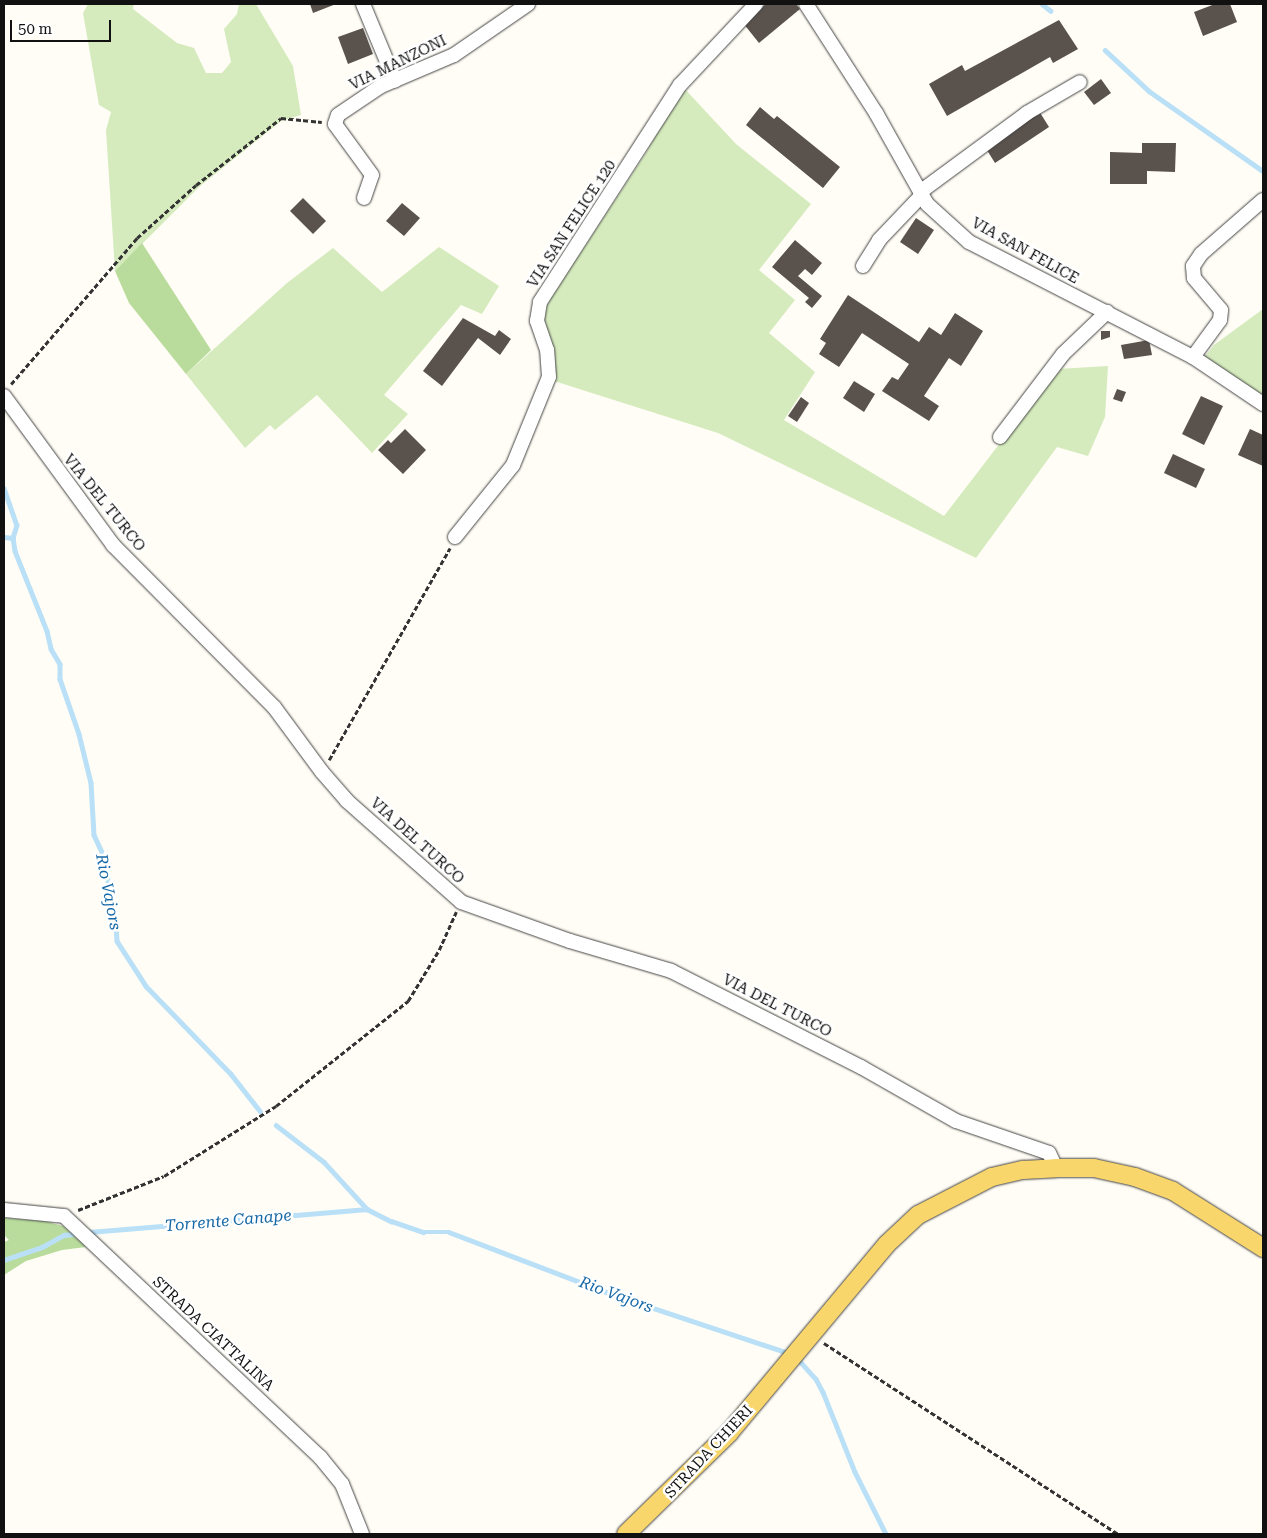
<!DOCTYPE html>
<style>
body{margin:0}
#map{position:relative;width:1267px;height:1538px;overflow:hidden;background:#fffdf5;font-family:"Roboto Serif",serif}
div>[style]{position:absolute}
.green>*{inset:0;background:#d5ebbd}
.forest>*{inset:0;background:#b9dc9c}
.stream>*{height:4.5px;margin:-2.25px;padding:0 2.25px;transform-origin:2.25px;border-radius:2.25px;background:#b9e0f7}
.building>*{inset:0;background:#5a524d}
.path>*{height:2.5px;margin-top:-1.25px;transform-origin:0;background:repeating-linear-gradient(90deg,#333 0 5px,transparent 0 7.5px)}
.roads{filter:drop-shadow(0 0 1px #444) drop-shadow(0 0 1px #444)}
.minor>*{height:14px;margin:-7px;padding:0 7px;transform-origin:7px;border-radius:7px;background:#fff}
.major>*{height:18px;margin:-9px;padding:0 9px;transform-origin:9px;border-radius:9px;background:#f9d66b}
span{translate:-50% -50%;white-space:nowrap;text-align:center;line-height:1.15;-webkit-text-stroke:5px #fff;paint-order:stroke}
.street-label{font-size:15px;color:#111}
.water-label{font-size:16px;color:#1768a6;font-style:italic}
.frame{position:absolute;inset:0;border:5px solid #111;pointer-events:none}
.scale{position:absolute;left:10px;top:20px;width:101px;height:22px;box-sizing:border-box;border:2px solid #111;border-top:0;padding-left:6px;font-size:15px;line-height:18px;white-space:nowrap;color:#111;-webkit-text-stroke:4px #fff;paint-order:stroke}
</style>
<div id="map">
<div class="green">
<div style="clip-path:polygon(88px 4px,134px 4px,133px 9px,177px 43px,194px 48px,206px 73px,222px 73px,231px 62px,224px 29px,237px 14px,239px 4px,256px 4px,293px 66px,301px 115px,281px 121px,199px 187px,115px 271px,106px 130px,111px 112px,99px 105px,83px 13px)"></div>
<div style="clip-path:polygon(683px 87px,736px 144px,811px 204px,759px 270px,795px 300px,769px 333px,815px 372px,784px 420px,944px 516px,1057px 369px,1108px 366px,1105px 417px,1088px 456px,1057px 447px,976px 558px,718px 433px,554px 381px,542px 319px,549px 301px,646px 153px)"></div>
<div style="clip-path:polygon(439px 247px,499px 286px,482px 314px,461px 305px,384px 395px,408px 414px,372px 453px,317px 395px,275px 430px,270px 425px,245px 448px,186px 374px,287px 283px,333px 248px,382px 292px)"></div>
<div style="clip-path:polygon(1263px 309px,1263px 400px,1203px 359px,1214px 345px)"></div>
</div>
<div class="forest">
<div style="clip-path:polygon(142px 243px,211px 350px,186px 374px,129px 303px,115px 271px)"></div>
<div style="clip-path:polygon(4px 1218px,44px 1221px,63px 1226px,86px 1247px,62px 1250px,26px 1261px,4px 1275px,4px 1242px,9px 1240px,4px 1235px)"></div>
</div>
<div class="stream">
<div style="left:1042px;top:4px;width:11px;rotate:38deg"></div>
<div style="left:1105px;top:50px;width:60px;rotate:43deg"></div>
<div style="left:1149px;top:91px;width:139px;rotate:35.1deg"></div>
<div style="left:4px;top:488px;width:39px;rotate:71deg"></div>
<div style="left:17px;top:525px;width:14px;rotate:107deg"></div>
<div style="left:13px;top:538px;width:13px;rotate:81deg"></div>
<div style="left:15px;top:551px;width:86px;rotate:68.2deg"></div>
<div style="left:47px;top:631px;width:18px;rotate:77deg"></div>
<div style="left:51px;top:649px;width:17px;rotate:59deg"></div>
<div style="left:60px;top:664px;width:15px;rotate:90deg"></div>
<div style="left:60px;top:679px;width:58px;rotate:70.9deg"></div>
<div style="left:79px;top:734px;width:50px;rotate:76.2deg"></div>
<div style="left:91px;top:783px;width:52px;rotate:86.7deg"></div>
<div style="left:94px;top:835px;width:23px;rotate:65deg"></div>
<div style="left:104px;top:856px;width:43px;rotate:80.5deg"></div>
<div style="left:111px;top:898px;width:18px;rotate:93deg"></div>
<div style="left:110px;top:916px;width:12px;rotate:59deg"></div>
<div style="left:116px;top:926px;width:15px;rotate:86deg"></div>
<div style="left:117px;top:941px;width:54px;rotate:57.2deg"></div>
<div style="left:146px;top:986px;width:122px;rotate:46deg"></div>
<div style="left:231px;top:1074px;width:47px;rotate:51.9deg"></div>
<div style="left:4px;top:537px;width:9px;rotate:6deg"></div>
<div style="left:276px;top:1125px;width:61px;rotate:37.6deg"></div>
<div style="left:324px;top:1162px;width:64px;rotate:47.5deg"></div>
<div style="left:367px;top:1209px;width:27px;rotate:27deg"></div>
<div style="left:391px;top:1221px;width:34px;rotate:19deg"></div>
<div style="left:423px;top:1232px;width:26px"></div>
<div style="left:449px;top:1232px;width:180px;rotate:20.9deg"></div>
<div style="left:617px;top:1296px;width:183px;rotate:18.4deg"></div>
<div style="left:89px;top:1232px;width:279px;rotate:-4.7deg"></div>
<div style="left:4px;top:1260px;width:40px;rotate:-18.9deg"></div>
<div style="left:42px;top:1247px;width:25px;rotate:-29deg"></div>
<div style="left:64px;top:1235px;width:10px;rotate:-6deg"></div>
<div style="left:797px;top:1358px;width:28px;rotate:48deg"></div>
<div style="left:816px;top:1379px;width:15px;rotate:62deg"></div>
<div style="left:823px;top:1392px;width:86px;rotate:68.2deg"></div>
<div style="left:855px;top:1472px;width:69px;rotate:63.4deg"></div>
</div>
<div class="building">
<div style="clip-path:polygon(310px 4px,336px 4px,313px 13px)"></div>
<div style="clip-path:polygon(766px 4px,796px 4px,800px 9px,759px 43px,743px 23px)"></div>
<div style="clip-path:polygon(1215px 4px,1230px 4px,1237px 22px,1203px 36px,1194px 12px)"></div>
<div style="clip-path:polygon(1059px 20px,1078px 49px,1053px 63px,1050px 57px,947px 116px,929px 84px,962px 65px,965px 71px)"></div>
<div style="clip-path:polygon(363px 28px,373px 54px,348px 64px,338px 37px)"></div>
<div style="clip-path:polygon(1101px 79px,1111px 93px,1094px 105px,1084px 92px)"></div>
<div style="clip-path:polygon(760px 107px,774px 119px,777px 116px,840px 167px,823px 188px,746px 125px)"></div>
<div style="clip-path:polygon(1039px 111px,1049px 127px,995px 163px,985px 147px)"></div>
<div style="clip-path:polygon(1142px 143px,1176px 143px,1175px 172px,1147px 171px,1147px 184px,1110px 184px,1110px 152px,1142px 153px)"></div>
<div style="clip-path:polygon(303px 198px,326px 221px,313px 234px,290px 211px)"></div>
<div style="clip-path:polygon(402px 203px,420px 218px,404px 236px,386px 221px)"></div>
<div style="clip-path:polygon(916px 218px,934px 230px,918px 254px,900px 242px)"></div>
<div style="clip-path:polygon(795px 240px,822px 263px,812px 275px,805px 269px,798px 276px,822px 296px,812px 308px,805px 302px,809px 298px,772px 267px)"></div>
<div style="clip-path:polygon(848px 295px,919px 342px,929px 327px,941px 335px,955px 313px,983px 331px,961px 366px,949px 358px,924px 396px,939px 406px,929px 421px,882px 391px,892px 377px,898px 380px,909px 364px,862px 333px,839px 367px,819px 354px,826px 343px,820px 339px)"></div>
<div style="clip-path:polygon(463px 318px,495px 336px,499px 330px,511px 339px,500px 355px,478px 338px,442px 386px,423px 371px)"></div>
<div style="clip-path:polygon(1101px 331px,1110px 331px,1110px 337px,1101px 340px)"></div>
<div style="clip-path:polygon(1149px 340px,1152px 355px,1124px 359px,1121px 345px)"></div>
<div style="clip-path:polygon(854px 381px,875px 394px,864px 412px,843px 398px)"></div>
<div style="clip-path:polygon(1117px 389px,1126px 392px,1122px 402px,1113px 399px)"></div>
<div style="clip-path:polygon(1201px 396px,1223px 406px,1204px 445px,1182px 434px)"></div>
<div style="clip-path:polygon(801px 397px,809px 403px,797px 422px,788px 416px)"></div>
<div style="clip-path:polygon(405px 429px,426px 450px,403px 474px,378px 450px,388px 440px,391px 443px)"></div>
<div style="clip-path:polygon(1250px 429px,1263px 435px,1263px 466px,1238px 455px)"></div>
<div style="clip-path:polygon(1173px 454px,1205px 469px,1196px 488px,1164px 473px)"></div>
</div>
<div class="path">
<div style="left:11px;top:384px;width:193px;rotate:-49.2deg"></div>
<div style="left:137px;top:238px;width:79px;rotate:-41.9deg"></div>
<div style="left:196px;top:185px;width:108px;rotate:-38.2deg"></div>
<div style="left:281px;top:118px;width:41px;rotate:5.6deg"></div>
<div style="left:329px;top:760px;width:244px;rotate:-60.3deg"></div>
<div style="left:78px;top:1210px;width:92px;rotate:-21.6deg"></div>
<div style="left:164px;top:1176px;width:132px;rotate:-32deg"></div>
<div style="left:276px;top:1106px;width:169px;rotate:-38.5deg"></div>
<div style="left:408px;top:1001px;width:60px;rotate:-58.7deg"></div>
<div style="left:439px;top:950px;width:42px;rotate:-65.9deg"></div>
<div style="left:824px;top:1343px;width:351px;rotate:33deg"></div>
</div>
<div class="roads">
<div class="minor">
<div style="left:363px;top:4px;width:83px;rotate:67.4deg"></div>
<div style="left:806px;top:4px;width:130px;rotate:57.3deg"></div>
<div style="left:876px;top:113px;width:104px;rotate:60.7deg"></div>
<div style="left:927px;top:204px;width:57px;rotate:42.1deg"></div>
<div style="left:969px;top:242px;width:252px;rotate:27.2deg"></div>
<div style="left:1193px;top:357px;width:84px;rotate:33.9deg"></div>
<div style="left:920px;top:192px;width:133px;rotate:-36.4deg"></div>
<div style="left:1027px;top:113px;width:61px;rotate:-30.3deg"></div>
<div style="left:364px;top:198px;width:24px;rotate:-71deg"></div>
<div style="left:372px;top:175px;width:63px;rotate:-126deg"></div>
<div style="left:335px;top:124px;width:9px;rotate:-72deg"></div>
<div style="left:338px;top:115px;width:52px;rotate:-34deg"></div>
<div style="left:381px;top:86px;width:79px;rotate:-23deg"></div>
<div style="left:454px;top:55px;width:90px;rotate:-34.6deg"></div>
<div style="left:863px;top:266px;width:31px;rotate:-58deg"></div>
<div style="left:879px;top:240px;width:62px;rotate:-46.3deg"></div>
<div style="left:1193px;top:357px;width:46px;rotate:-53.9deg"></div>
<div style="left:1220px;top:320px;width:10px;rotate:-84deg"></div>
<div style="left:1221px;top:310px;width:42px;rotate:-130.2deg"></div>
<div style="left:1194px;top:278px;width:12px;rotate:-95deg"></div>
<div style="left:1193px;top:266px;width:14px;rotate:-56deg"></div>
<div style="left:1201px;top:254px;width:82px;rotate:-41.1deg"></div>
<div style="left:4px;top:396px;width:185px;rotate:53.8deg"></div>
<div style="left:113px;top:545px;width:228px;rotate:45.2deg"></div>
<div style="left:274px;top:707px;width:81px;rotate:53.6deg"></div>
<div style="left:322px;top:772px;width:38px;rotate:49deg"></div>
<div style="left:347px;top:801px;width:152px;rotate:41.5deg"></div>
<div style="left:461px;top:902px;width:116px;rotate:19.7deg"></div>
<div style="left:570px;top:941px;width:105px;rotate:16.5deg"></div>
<div style="left:671px;top:971px;width:213px;rotate:26.8deg"></div>
<div style="left:861px;top:1067px;width:109px;rotate:29.6deg"></div>
<div style="left:956px;top:1121px;width:98px;rotate:19deg"></div>
<div style="left:1049px;top:1153px;width:17px;rotate:65deg"></div>
<div style="left:1000px;top:437px;width:104px;rotate:-52.8deg"></div>
<div style="left:1063px;top:354px;width:61px;rotate:-43.7deg"></div>
<div style="left:455px;top:537px;width:92px;rotate:-51.1deg"></div>
<div style="left:513px;top:465px;width:95px;rotate:-67.8deg"></div>
<div style="left:549px;top:377px;width:27px;rotate:-94deg"></div>
<div style="left:547px;top:350px;width:31px;rotate:-109deg"></div>
<div style="left:537px;top:321px;width:19px;rotate:-81deg"></div>
<div style="left:540px;top:302px;width:258px;rotate:-57.2deg"></div>
<div style="left:680px;top:85px;width:111px;rotate:-46.8deg"></div>
<div style="left:4px;top:1210px;width:60px;rotate:5.7deg"></div>
<div style="left:64px;top:1216px;width:352px;rotate:43.3deg"></div>
<div style="left:320px;top:1457px;width:35px;rotate:51deg"></div>
<div style="left:342px;top:1484px;width:54px;rotate:68.2deg"></div>
</div>
<div class="major">
<div style="left:626px;top:1534px;width:144px;rotate:-44.4deg"></div>
<div style="left:729px;top:1433px;width:246px;rotate:-50.1deg"></div>
<div style="left:887px;top:1244px;width:42px;rotate:-43.1deg"></div>
<div style="left:918px;top:1215px;width:83px;rotate:-27.2deg"></div>
<div style="left:992px;top:1177px;width:32px;rotate:-13deg"></div>
<div style="left:1023px;top:1170px;width:33px;rotate:-3deg"></div>
<div style="left:1056px;top:1168px;width:38px"></div>
<div style="left:1094px;top:1168px;width:42px;rotate:12.4deg"></div>
<div style="left:1135px;top:1177px;width:40px;rotate:20.2deg"></div>
<div style="left:1173px;top:1191px;width:107px;rotate:32.3deg"></div>
</div>
</div>
<div class="street-label">
<span style="left:398px;top:63px;rotate:-26deg">VIA MANZONI</span>
<span style="left:572px;top:224px;rotate:-57deg">VIA SAN FELICE 120</span>
<span style="left:1025px;top:251px;rotate:29deg">VIA SAN FELICE</span>
<span style="left:104px;top:503px;rotate:51deg">VIA DEL TURCO</span>
<span style="left:417px;top:841px;rotate:42deg">VIA DEL TURCO</span>
<span style="left:777px;top:1006px;rotate:27deg">VIA DEL TURCO</span>
<span style="left:213px;top:1334px;rotate:43deg">STRADA CIATTALINA</span>
<span style="left:709px;top:1452px;rotate:-47deg">STRADA CHIERI</span>
</div>
<div class="water-label">
<span style="left:108px;top:892px;rotate:79deg">Rio Vajors</span>
<span style="left:228px;top:1221px;rotate:-5deg">Torrente Canape</span>
<span style="left:616px;top:1295px;rotate:20deg">Rio Vajors</span>
</div>
<div class="frame"></div>
<div class="scale">50 m</div>
</div>
